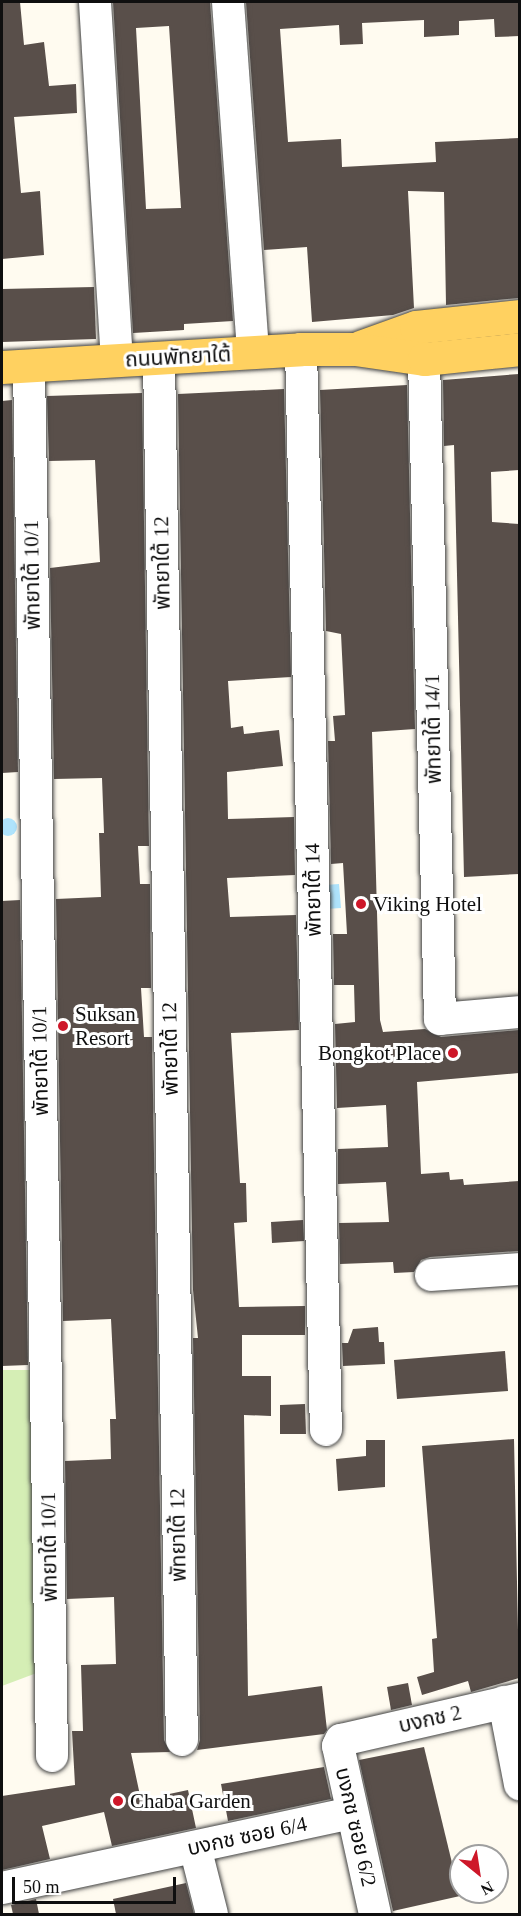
<!DOCTYPE html>
<meta charset="utf-8">
<style>
body{margin:0}
#map{position:relative;width:521px;height:1916px;overflow:hidden;background:#fffbf0;font-family:"Times New Roman","Noto Sans Thai",serif}
div>[style]{position:absolute}
.green>*{inset:0;background:#d5eeb5}
.water>*{inset:0;background:#afe3fc}
.round{border-radius:50%}
.building>*{inset:0;background:#594f4a}
.roads{filter:drop-shadow(0 0 2px #424242) drop-shadow(0 0 2px #424242)}
.minor>*{height:32px;margin:-16px;padding:0 16px;transform-origin:16px;border-radius:16px;background:#fff}
.major>*{height:33px;margin:-16.5px;padding:0 16.5px;transform-origin:16.5px;border-radius:16.5px;background:#ffd160}
.dots>*{width:16px;height:16px;translate:-50% -50%;box-sizing:border-box;border:3px solid #fff;border-radius:50%}
span{translate:-50% -50%;white-space:nowrap;text-align:center;line-height:1.15;-webkit-text-stroke:6px #fff;paint-order:stroke}
.street-label{font-size:21px;color:#0f0f0f}
.poi-label{font-size:21px;color:#0f0f0f}
.left{translate:0 -50%;text-align:left}
.right{translate:-100% -50%;text-align:right}
.frame{position:absolute;inset:0;border:3px solid #0f0f0f;pointer-events:none}
.north{position:absolute;left:449px;top:1844px;width:60px;height:60px;box-sizing:border-box;background:#fff;border:2px solid #9f9f9f;border-radius:50%;rotate:150deg;font-size:16px;font-weight:700;line-height:24px;text-align:center;color:#0f0f0f}
.north::after{content:'';display:block;margin:auto;width:21px;height:27px;background:#ce1729;clip-path:polygon(50% 0,100% 100%,50% 72%,0 100%)}
.scale{position:absolute;left:12px;top:1877px;width:164px;height:27px;box-sizing:border-box;border:3px solid #0f0f0f;border-top:0;padding-left:8px;font-size:18px;line-height:21px;white-space:nowrap;color:#0f0f0f;-webkit-text-stroke:4px #fff;paint-order:stroke}
</style>
<div id="map">
<div class="green">
<div style="clip-path:polygon(2px 1370px,33px 1370px,42px 1671px,2px 1686px)"></div>
</div>
<div class="water">
<div class="round" style="left:-1px;top:818px;width:18px;height:18px"></div>
<div style="clip-path:polygon(339px 884px,341px 908px,326px 909px,325px 885px)"></div>
</div>
<div class="building">
<div style="clip-path:polygon(2px 2px,20px 2px,24px 45px,44px 42px,49px 86px,76px 84px,77px 113px,14px 117px,21px 193px,40px 191px,44px 255px,2px 259px)"></div>
<div style="clip-path:polygon(evenodd,113px 2px,210px 2px,233px 321px,184px 324px,184px 330px,133px 333px,113px 2px,169px 26px,181px 208px,146px 209px,136px 28px,169px 26px)"></div>
<div style="clip-path:polygon(246px 2px,519px 2px,519px 36px,495px 37px,494px 19px,459px 21px,459px 35px,424px 37px,424px 20px,362px 23px,363px 44px,340px 45px,339px 25px,280px 29px,288px 142px,341px 139px,342px 167px,436px 162px,435px 142px,519px 138px,519px 298px,446px 305px,444px 192px,408px 191px,414px 308px,393px 315px,312px 322px,307px 247px,264px 250px)"></div>
<div style="clip-path:polygon(94px 287px,96px 339px,2px 342px,2px 289px)"></div>
<div style="clip-path:polygon(519px 374px,519px 470px,491px 472px,492px 522px,519px 524px,519px 874px,464px 877px,454px 445px,444px 446px,443px 380px)"></div>
<div style="clip-path:polygon(407px 385px,415px 729px,372px 732px,380px 1020px,383px 1032px,425px 1029px,441px 1037px,519px 1030px,519px 1073px,417px 1082px,421px 1174px,449px 1172px,450px 1180px,463px 1179px,464px 1185px,519px 1181px,519px 1251px,430px 1257px,421px 1260px,414px 1272px,394px 1273px,393px 1262px,340px 1264px,339px 1223px,389px 1222px,386px 1182px,338px 1184px,338px 1149px,388px 1147px,386px 1105px,337px 1108px,335px 1024px,355px 1022px,354px 985px,334px 985px,333px 934px,347px 934px,343px 863px,331px 864px,328px 741px,335px 741px,333px 716px,345px 715px,341px 634px,326px 631px,320px 390px)"></div>
<div style="clip-path:polygon(284px 389px,291px 677px,228px 681px,231px 728px,243px 726px,244px 734px,279px 730px,283px 766px,227px 772px,228px 819px,294px 817px,295px 875px,227px 878px,230px 917px,296px 915px,299px 1030px,231px 1033px,240px 1183px,246px 1183px,247px 1222px,234px 1223px,239px 1307px,305px 1306px,305px 1335px,242px 1335px,242px 1376px,271px 1376px,271px 1416px,244px 1415px,248px 1696px,322px 1686px,327px 1730px,324px 1734px,197px 1750px,200px 1740px,193px 1338px,198px 1338px,193px 1290px,178px 394px)"></div>
<div style="clip-path:polygon(142px 393px,149px 846px,138px 846px,140px 884px,150px 884px,151px 988px,141px 988px,144px 1037px,152px 1037px,164px 1740px,170px 1752px,131px 1753px,141px 1800px,188px 1790px,196px 1828px,112px 1846px,104px 1812px,42px 1826px,50px 1859px,2px 1870px,2px 1796px,75px 1785px,72px 1731px,83px 1731px,81px 1665px,116px 1664px,114px 1597px,67px 1599px,65px 1461px,111px 1459px,110px 1419px,116px 1419px,111px 1319px,63px 1321px,56px 899px,101px 897px,99px 833px,104px 833px,102px 778px,54px 779px,50px 568px,100px 562px,95px 460px,49px 461px,47px 396px)"></div>
<div style="clip-path:polygon(12px 400px,18px 772px,2px 773px,2px 401px)"></div>
<div style="clip-path:polygon(20px 900px,28px 1365px,2px 1366px,2px 901px)"></div>
<div style="clip-path:polygon(303px 1220px,304px 1241px,272px 1243px,271px 1222px)"></div>
<div style="clip-path:polygon(378px 1327px,379px 1342px,384px 1342px,385px 1364px,343px 1366px,342px 1343px,348px 1343px,353px 1329px)"></div>
<div style="clip-path:polygon(505px 1351px,508px 1391px,397px 1399px,394px 1360px)"></div>
<div style="clip-path:polygon(305px 1404px,306px 1434px,280px 1434px,280px 1405px)"></div>
<div style="clip-path:polygon(514px 1439px,519px 1678px,471px 1692px,468px 1681px,422px 1695px,417px 1677px,434px 1672px,432px 1639px,437px 1638px,422px 1446px)"></div>
<div style="clip-path:polygon(366px 1440px,385px 1440px,385px 1487px,338px 1491px,336px 1459px,366px 1456px)"></div>
<div style="clip-path:polygon(408px 1683px,412px 1705px,391px 1710px,387px 1687px)"></div>
<div style="clip-path:polygon(424px 1747px,460px 1896px,393px 1911px,359px 1760px)"></div>
<div style="clip-path:polygon(324px 1767px,331px 1799px,228px 1821px,221px 1784px)"></div>
<div style="clip-path:polygon(186px 1883px,194px 1914px,116px 1914px,113px 1899px)"></div>
<div style="clip-path:polygon(36px 1899px,39px 1914px,13px 1914px,11px 1905px)"></div>
</div>
<div class="roads">
<div class="minor">
<div style="left:95px;top:2px;width:359px;rotate:86.5deg"></div>
<div style="left:228px;top:2px;width:351px;rotate:85.9deg"></div>
<div style="left:301px;top:349px;width:1081px;rotate:88.68deg"></div>
<div style="left:159px;top:358px;width:1382px;rotate:89.05deg"></div>
<div style="left:424px;top:359px;width:660px;rotate:88.61deg"></div>
<div style="left:440px;top:1019px;width:80px;rotate:-5deg"></div>
<div style="left:29px;top:366px;width:1390px;rotate:89.05deg"></div>
<div style="left:431px;top:1275px;width:89px;rotate:-3.9deg"></div>
<div style="left:504px;top:1702px;width:84px;rotate:79deg"></div>
<div style="left:195px;top:1847px;width:69px;rotate:75.8deg"></div>
<div style="left:2px;top:1888px;width:358px;rotate:-12.1deg"></div>
<div style="left:375px;top:1914px;width:172px;rotate:-102.4deg"></div>
<div style="left:338px;top:1746px;width:7px;rotate:-63deg"></div>
<div style="left:341px;top:1740px;width:184px;rotate:-12.9deg"></div>
</div>
<div class="major">
<div style="left:360px;top:347px;width:59px;rotate:-19.7deg"></div>
<div style="left:416px;top:327px;width:105px;rotate:-6deg"></div>
<div style="left:2px;top:367px;width:300px;rotate:-3.4deg"></div>
<div style="left:301px;top:349px;width:54px"></div>
<div style="left:355px;top:349px;width:70px;rotate:8.2deg"></div>
<div style="left:424px;top:359px;width:97px;rotate:-5.9deg"></div>
</div>
</div>
<div class="dots">
<div style="left:361px;top:904px;background:#ce1729"></div>
<div style="left:63px;top:1026px;background:#ce1729"></div>
<div style="left:453px;top:1053px;background:#ce1729"></div>
<div style="left:118px;top:1801px;background:#ce1729"></div>
</div>
<div class="street-label">
<span style="left:178px;top:357px;rotate:-3deg">ถนนพัทยาใต้</span>
<span style="left:162px;top:563px;rotate:-91deg">พัทยาใต้ 12</span>
<span style="left:32px;top:575px;rotate:-91deg">พัทยาใต้ 10/1</span>
<span style="left:433px;top:729px;rotate:-91deg">พัทยาใต้ 14/1</span>
<span style="left:313px;top:890px;rotate:-91deg">พัทยาใต้ 14</span>
<span style="left:170px;top:1049px;rotate:-91deg">พัทยาใต้ 12</span>
<span style="left:40px;top:1061px;rotate:-91deg">พัทยาใต้ 10/1</span>
<span style="left:178px;top:1535px;rotate:-91deg">พัทยาใต้ 12</span>
<span style="left:49px;top:1547px;rotate:-91deg">พัทยาใต้ 10/1</span>
<span style="left:430px;top:1719px;rotate:-13deg">บงกช 2</span>
<span style="left:356px;top:1827px;rotate:77deg">บงกช ซอย 6/2</span>
<span style="left:247px;top:1836px;rotate:-12deg">บงกช ซอย 6/4</span>
</div>
<div class="poi-label">
<span class="left" style="left:373px;top:904px">Viking Hotel</span>
<span class="left" style="left:75px;top:1026px">Suksan<br>Resort</span>
<span class="right" style="left:441px;top:1053px">Bongkot Place</span>
<span class="left" style="left:130px;top:1801px">Chaba Garden</span>
</div>
<div class="frame"></div>
<div class="north">N</div>
<div class="scale">50 m</div>
</div>
